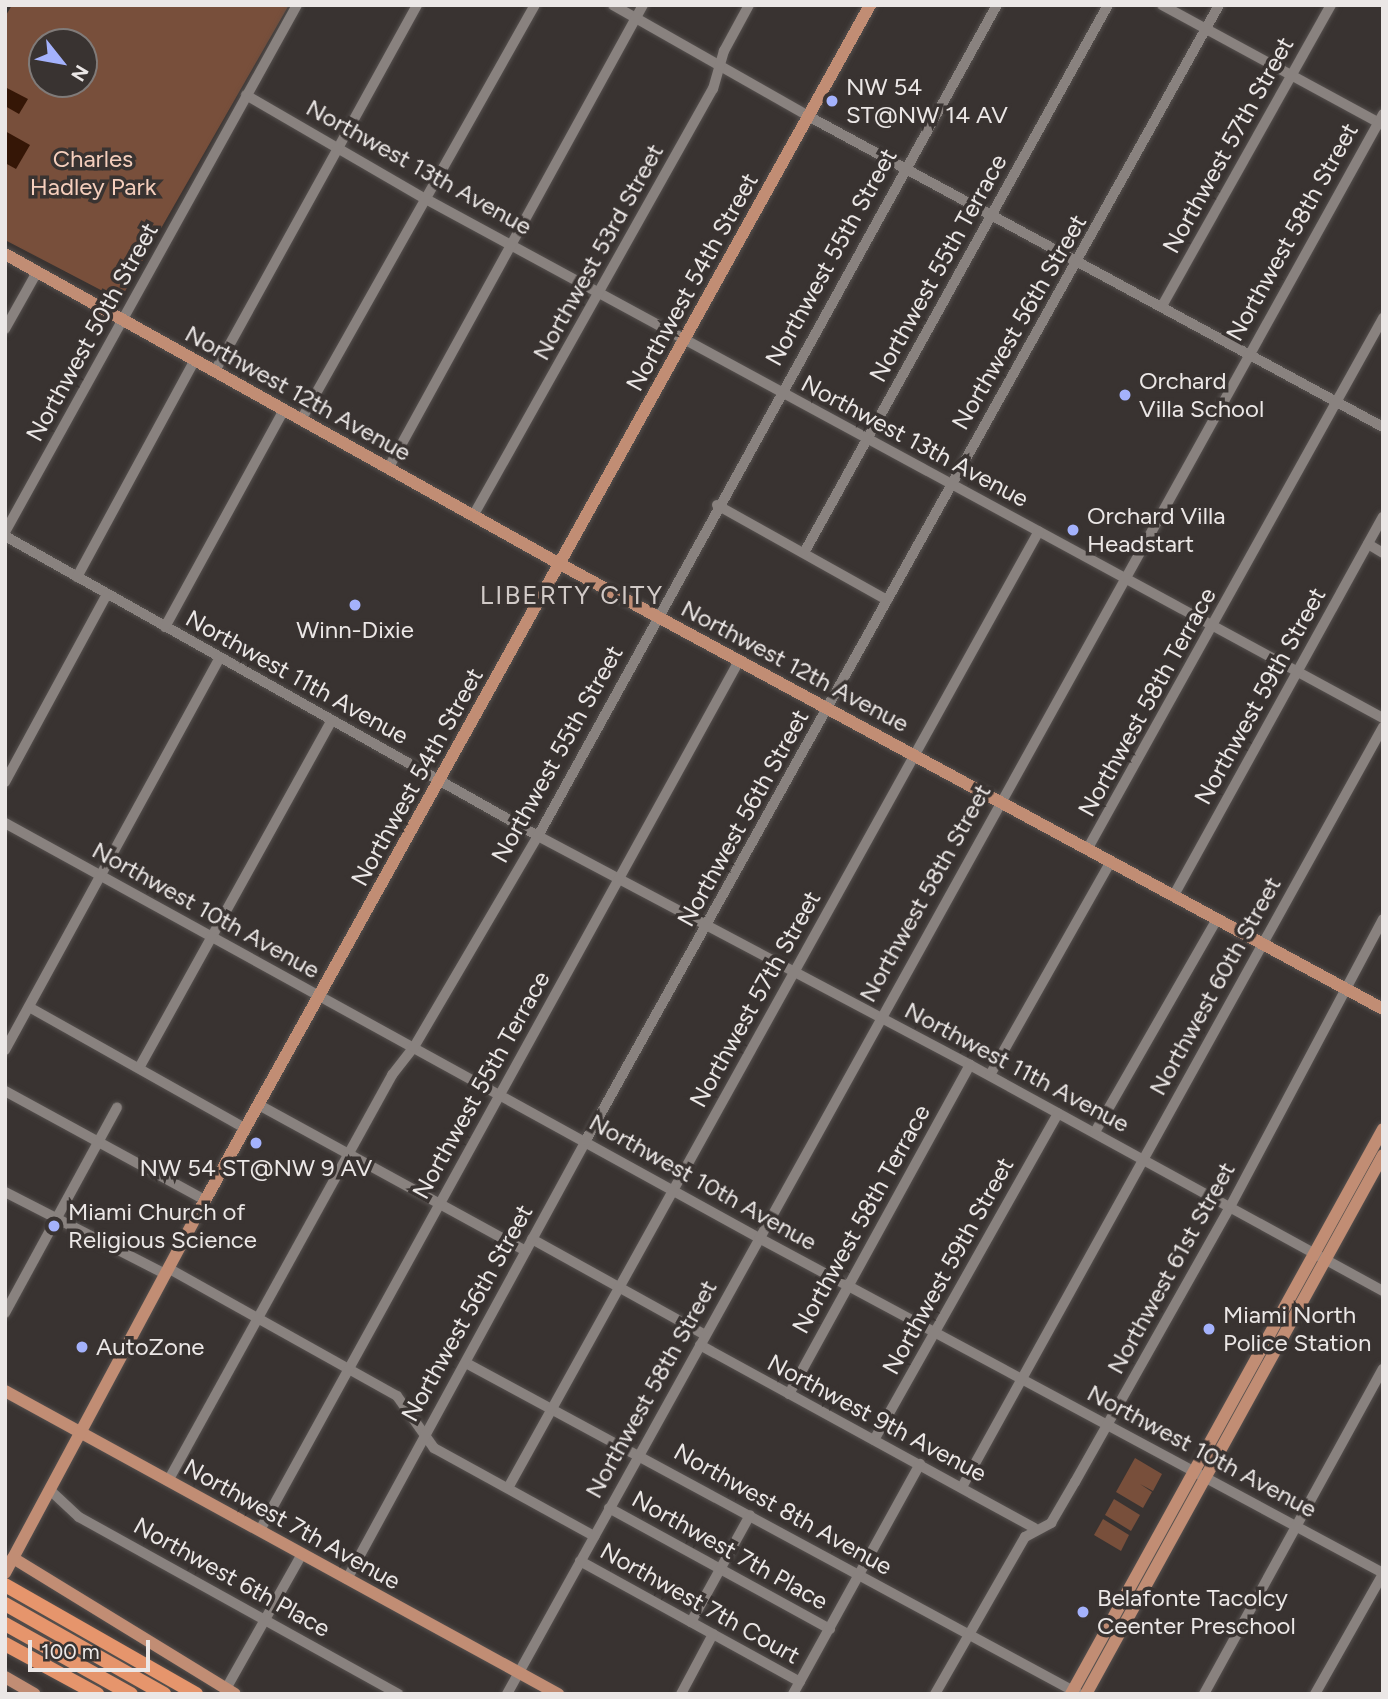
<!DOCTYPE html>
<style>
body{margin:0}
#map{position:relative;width:1388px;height:1699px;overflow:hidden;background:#393331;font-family:Figtree,sans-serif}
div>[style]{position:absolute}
.green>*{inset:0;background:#784f3b}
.water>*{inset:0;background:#351606}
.roads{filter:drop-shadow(0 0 2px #55504e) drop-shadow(0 0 2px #55504e)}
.minor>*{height:10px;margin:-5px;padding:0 5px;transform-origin:5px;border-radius:5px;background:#89827f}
.major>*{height:12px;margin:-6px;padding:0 6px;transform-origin:6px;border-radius:6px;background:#c18d74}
.highway>*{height:14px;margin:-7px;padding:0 7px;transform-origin:7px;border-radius:7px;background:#e6956c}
.dots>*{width:19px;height:19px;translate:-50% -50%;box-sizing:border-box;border:4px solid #393331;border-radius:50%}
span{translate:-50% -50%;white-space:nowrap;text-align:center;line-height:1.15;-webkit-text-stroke:7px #393331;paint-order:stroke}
.poi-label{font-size:24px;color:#ebe7e6}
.left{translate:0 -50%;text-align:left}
.street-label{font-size:24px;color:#ebe7e6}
.park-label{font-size:24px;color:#f5cfbd}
.neighbourhood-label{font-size:26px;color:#d1cac7;letter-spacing:2px}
.frame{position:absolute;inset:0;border:7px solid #ebe7e6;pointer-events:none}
.north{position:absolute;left:28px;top:28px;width:70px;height:70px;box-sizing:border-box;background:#393331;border:2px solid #807b79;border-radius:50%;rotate:121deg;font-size:19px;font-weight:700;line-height:28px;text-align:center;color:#ebe7e6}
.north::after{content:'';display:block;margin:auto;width:24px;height:32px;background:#a4b2fc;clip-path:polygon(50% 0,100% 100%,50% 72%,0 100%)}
.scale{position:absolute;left:28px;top:1640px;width:122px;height:32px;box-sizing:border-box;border:4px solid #ebe7e6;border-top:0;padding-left:9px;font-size:21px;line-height:24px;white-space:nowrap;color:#ebe7e6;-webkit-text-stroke:5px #393331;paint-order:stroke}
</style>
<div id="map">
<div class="green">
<div style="clip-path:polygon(evenodd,12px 5px,289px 5px,120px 300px,5px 240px,5px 17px,12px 5px,42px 42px,84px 42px,84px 84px,42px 84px,42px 42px)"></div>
<div style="clip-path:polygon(1135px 1458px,1162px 1474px,1153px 1491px,1140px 1484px,1152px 1492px,1143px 1508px,1116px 1492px)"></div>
<div style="clip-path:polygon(1114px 1499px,1140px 1515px,1131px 1531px,1105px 1515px)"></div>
<div style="clip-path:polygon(1103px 1519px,1129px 1535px,1121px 1551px,1094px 1535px)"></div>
</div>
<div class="water">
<div style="clip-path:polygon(5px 87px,28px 99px,19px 114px,5px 106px)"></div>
<div style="clip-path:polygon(5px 131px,30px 145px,16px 169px,5px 163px)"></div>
</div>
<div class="roads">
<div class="minor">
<div style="left:613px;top:5px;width:224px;rotate:29.6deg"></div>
<div style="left:808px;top:116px;width:654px;rotate:28.41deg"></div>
<div style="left:1162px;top:5px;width:251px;rotate:28.5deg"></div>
<div style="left:246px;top:95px;width:206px;rotate:30.1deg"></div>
<div style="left:424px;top:198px;width:1091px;rotate:28.47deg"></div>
<div style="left:1162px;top:306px;width:345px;rotate:-60.7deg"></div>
<div style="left:5px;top:329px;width:65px;rotate:-60.7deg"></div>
<div style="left:215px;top:371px;width:418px;rotate:-61.1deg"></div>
<div style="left:301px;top:420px;width:476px;rotate:-60.6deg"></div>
<div style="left:389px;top:467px;width:527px;rotate:-61.2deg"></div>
<div style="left:717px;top:505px;width:195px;rotate:29.2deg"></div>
<div style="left:473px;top:516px;width:490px;rotate:-60.7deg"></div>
<div style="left:713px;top:89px;width:40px;rotate:-74deg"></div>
<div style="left:724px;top:51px;width:52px;rotate:-61.5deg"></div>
<div style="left:5px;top:532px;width:602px;rotate:-61.01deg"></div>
<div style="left:5px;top:536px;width:612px;rotate:29.37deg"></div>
<div style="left:538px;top:836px;width:489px;rotate:27.9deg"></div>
<div style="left:970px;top:1065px;width:471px;rotate:28.7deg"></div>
<div style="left:1368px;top:544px;width:17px;rotate:31deg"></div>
<div style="left:805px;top:551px;width:624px;rotate:-60.97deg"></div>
<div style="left:77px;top:577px;width:247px;rotate:-61.5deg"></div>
<div style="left:165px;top:627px;width:247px;rotate:-61.3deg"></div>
<div style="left:5px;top:782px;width:214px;rotate:-61.5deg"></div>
<div style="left:5px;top:823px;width:861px;rotate:28.83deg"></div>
<div style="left:759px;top:1238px;width:708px;rotate:28.23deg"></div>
<div style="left:1088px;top:848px;width:607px;rotate:-60.9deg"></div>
<div style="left:1174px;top:895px;width:432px;rotate:-61.1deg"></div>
<div style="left:29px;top:1007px;width:248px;rotate:29.3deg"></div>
<div style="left:5px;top:1050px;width:447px;rotate:-61.3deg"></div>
<div style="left:139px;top:1068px;width:397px;rotate:-61deg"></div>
<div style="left:990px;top:1075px;width:246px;rotate:-60.5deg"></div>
<div style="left:5px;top:1091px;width:228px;rotate:28.6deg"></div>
<div style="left:259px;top:1105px;width:304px;rotate:28.7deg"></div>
<div style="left:1095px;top:1132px;width:245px;rotate:-60.2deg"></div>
<div style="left:5px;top:1192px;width:180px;rotate:27.1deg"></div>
<div style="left:532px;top:1239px;width:198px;rotate:29deg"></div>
<div style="left:168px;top:1268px;width:262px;rotate:29.2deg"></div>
<div style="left:397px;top:1396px;width:64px;rotate:54.6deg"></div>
<div style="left:434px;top:1448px;width:183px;rotate:28.8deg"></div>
<div style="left:5px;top:1313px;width:234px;rotate:-61.4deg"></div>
<div style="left:700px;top:1345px;width:381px;rotate:28.7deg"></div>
<div style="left:466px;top:1363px;width:697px;rotate:28.37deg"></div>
<div style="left:789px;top:1394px;width:376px;rotate:-61.2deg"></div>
<div style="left:874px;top:1440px;width:375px;rotate:-60.6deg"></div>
<div style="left:168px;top:1481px;width:464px;rotate:-61.1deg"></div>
<div style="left:392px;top:1075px;width:36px;rotate:-52deg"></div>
<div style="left:414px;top:1047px;width:245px;rotate:-59.6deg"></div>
<div style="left:538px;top:836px;width:949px;rotate:-61.09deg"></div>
<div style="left:962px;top:1487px;width:869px;rotate:-61.02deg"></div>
<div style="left:508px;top:1488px;width:1094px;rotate:-60.98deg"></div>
<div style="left:51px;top:1491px;width:38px;rotate:43deg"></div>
<div style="left:79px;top:1517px;width:365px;rotate:29deg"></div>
<div style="left:609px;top:1508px;width:252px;rotate:28.7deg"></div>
<div style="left:260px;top:1530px;width:992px;rotate:-61.14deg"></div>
<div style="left:580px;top:1561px;width:251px;rotate:28.8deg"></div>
<div style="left:347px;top:1579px;width:500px;rotate:-61.4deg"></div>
<div style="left:586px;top:1140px;width:1300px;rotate:-60.85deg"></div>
<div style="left:691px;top:1622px;width:122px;rotate:-61.1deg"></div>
<div style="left:227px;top:1687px;width:153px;rotate:-60.6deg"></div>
<div style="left:507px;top:1694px;width:1807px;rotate:-60.99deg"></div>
<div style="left:681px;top:1694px;width:68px;rotate:-61.9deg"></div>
<div style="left:793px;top:1694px;width:263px;rotate:-61.1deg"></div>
<div style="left:935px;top:1694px;width:181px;rotate:-60.2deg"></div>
<div style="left:1025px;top:1537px;width:30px;rotate:-28deg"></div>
<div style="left:1051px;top:1523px;width:48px;rotate:-59.7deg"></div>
<div style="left:1075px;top:1482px;width:318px;rotate:-60.6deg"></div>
<div style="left:1231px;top:1205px;width:324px;rotate:-62deg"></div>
<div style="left:1204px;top:1694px;width:371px;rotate:-61.2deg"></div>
<div style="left:1315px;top:1694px;width:138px;rotate:-60.5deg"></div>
</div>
<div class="major">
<div style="left:5px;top:254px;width:636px;rotate:29.19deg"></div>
<div style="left:560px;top:564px;width:936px;rotate:28.4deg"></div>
<div style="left:5px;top:1391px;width:631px;rotate:28.72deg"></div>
<div style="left:13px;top:1558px;width:260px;rotate:31.5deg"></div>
<div style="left:5px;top:1573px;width:398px;rotate:-61.8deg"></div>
<div style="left:193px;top:1222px;width:1393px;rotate:-60.91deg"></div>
<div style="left:5px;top:1677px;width:34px;rotate:30deg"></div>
<div style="left:1071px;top:1694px;width:645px;rotate:-61.09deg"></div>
<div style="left:1086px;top:1694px;width:615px;rotate:-61.14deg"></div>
</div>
<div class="highway">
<div style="left:5px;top:1585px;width:220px;rotate:29.7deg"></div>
<div style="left:5px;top:1604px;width:183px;rotate:29.5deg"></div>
<div style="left:5px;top:1624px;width:144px;rotate:29.1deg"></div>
<div style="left:5px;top:1644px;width:105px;rotate:28.5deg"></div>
</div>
</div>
<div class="dots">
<div style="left:832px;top:101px;background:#a4b2fc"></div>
<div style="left:1125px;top:395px;background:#a4b2fc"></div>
<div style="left:1073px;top:530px;background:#a4b2fc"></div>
<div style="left:355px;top:605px;background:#a4b2fc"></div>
<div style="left:256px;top:1143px;background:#a4b2fc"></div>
<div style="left:54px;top:1226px;background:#a4b2fc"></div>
<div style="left:1209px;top:1329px;background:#a4b2fc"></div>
<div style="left:82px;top:1347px;background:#a4b2fc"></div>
<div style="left:1083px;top:1612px;background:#a4b2fc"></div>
</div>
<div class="poi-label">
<span class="left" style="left:846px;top:101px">NW 54<br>ST@NW 14 AV</span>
<span class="left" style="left:1139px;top:395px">Orchard<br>Villa School</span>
<span class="left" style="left:1087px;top:530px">Orchard Villa<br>Headstart</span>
<span style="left:355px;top:630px">Winn-Dixie</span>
<span style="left:256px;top:1168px">NW 54 ST@NW 9 AV</span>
<span class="left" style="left:68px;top:1226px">Miami Church of<br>Religious Science</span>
<span class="left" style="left:1223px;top:1329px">Miami North<br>Police Station</span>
<span class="left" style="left:96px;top:1347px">AutoZone</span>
<span class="left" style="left:1097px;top:1612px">Belafonte Tacolcy<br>Ceenter Preschool</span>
</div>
<div class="street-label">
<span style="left:1228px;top:145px;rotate:-61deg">Northwest 57th Street</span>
<span style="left:419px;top:167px;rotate:29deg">Northwest 13th Avenue</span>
<span style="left:1292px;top:232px;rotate:-61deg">Northwest 58th Street</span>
<span style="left:598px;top:252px;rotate:-61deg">Northwest 53rd Street</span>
<span style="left:831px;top:257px;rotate:-61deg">Northwest 55th Street</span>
<span style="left:938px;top:268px;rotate:-61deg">Northwest 55th Terrace</span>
<span style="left:692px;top:282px;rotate:-61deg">Northwest 54th Street</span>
<span style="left:1019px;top:322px;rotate:-60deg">Northwest 56th Street</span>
<span style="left:92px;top:332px;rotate:-61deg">Northwest 50th Street</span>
<span style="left:298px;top:393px;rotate:29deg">Northwest 12th Avenue</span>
<span style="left:915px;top:441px;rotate:28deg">Northwest 13th Avenue</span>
<span style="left:795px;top:666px;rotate:28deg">Northwest 12th Avenue</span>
<span style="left:297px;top:677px;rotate:29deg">Northwest 11th Avenue</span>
<span style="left:1260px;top:696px;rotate:-61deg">Northwest 59th Street</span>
<span style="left:1147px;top:702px;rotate:-61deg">Northwest 58th Terrace</span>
<span style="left:557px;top:754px;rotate:-61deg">Northwest 55th Street</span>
<span style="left:417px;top:777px;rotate:-61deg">Northwest 54th Street</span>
<span style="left:743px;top:818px;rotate:-61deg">Northwest 56th Street</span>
<span style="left:925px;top:893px;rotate:-61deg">Northwest 58th Street</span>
<span style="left:206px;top:910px;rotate:29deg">Northwest 10th Avenue</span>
<span style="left:1215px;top:986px;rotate:-61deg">Northwest 60th Street</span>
<span style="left:755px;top:999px;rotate:-61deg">Northwest 57th Street</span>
<span style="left:1017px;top:1067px;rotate:28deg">Northwest 11th Avenue</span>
<span style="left:481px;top:1085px;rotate:-61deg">Northwest 55th Terrace</span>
<span style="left:703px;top:1182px;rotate:29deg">Northwest 10th Avenue</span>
<span style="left:861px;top:1219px;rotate:-61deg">Northwest 58th Terrace</span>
<span style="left:948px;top:1266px;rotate:-61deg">Northwest 59th Street</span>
<span style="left:1171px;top:1268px;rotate:-61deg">Northwest 61st Street</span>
<span style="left:467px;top:1313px;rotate:-61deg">Northwest 56th Street</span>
<span style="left:651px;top:1389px;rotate:-61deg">Northwest 58th Street</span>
<span style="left:877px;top:1418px;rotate:28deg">Northwest 9th Avenue</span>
<span style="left:1202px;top:1451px;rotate:28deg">Northwest 10th Avenue</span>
<span style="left:783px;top:1509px;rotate:29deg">Northwest 8th Avenue</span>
<span style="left:292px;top:1524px;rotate:29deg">Northwest 7th Avenue</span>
<span style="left:730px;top:1550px;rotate:29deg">Northwest 7th Place</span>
<span style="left:232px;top:1577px;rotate:29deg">Northwest 6th Place</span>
<span style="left:700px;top:1603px;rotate:29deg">Northwest 7th Court</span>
</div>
<div class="park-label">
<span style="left:93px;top:173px">Charles<br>Hadley Park</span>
</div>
<div class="neighbourhood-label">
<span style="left:572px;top:596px">LIBERTY CITY</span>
</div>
<div class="frame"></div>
<div class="north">N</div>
<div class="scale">100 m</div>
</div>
